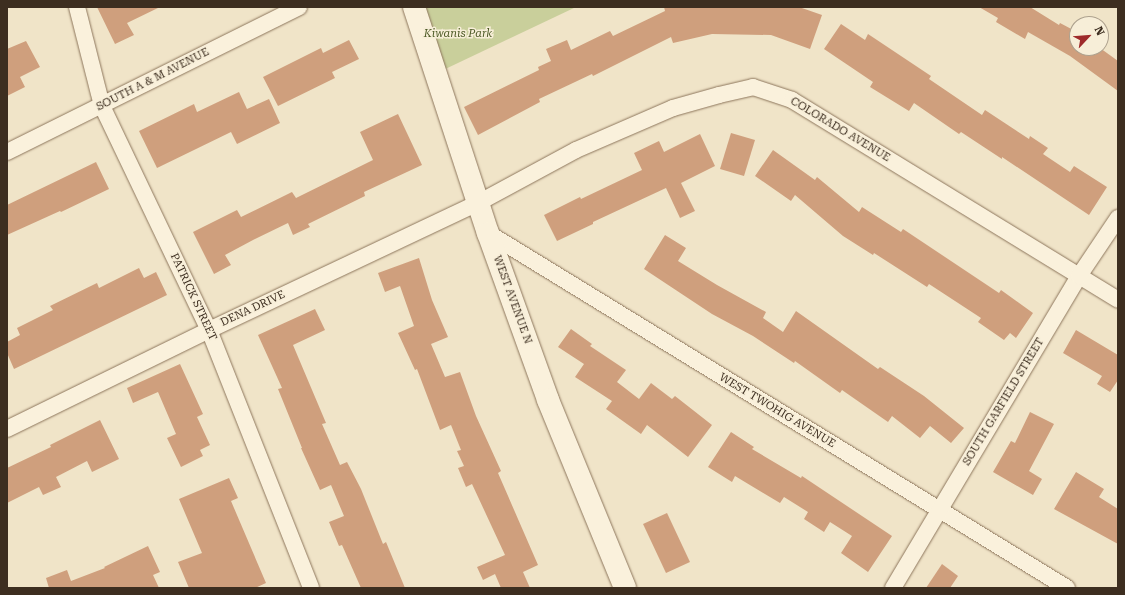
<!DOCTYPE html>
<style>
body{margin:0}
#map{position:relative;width:1125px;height:595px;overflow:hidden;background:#f0e4c8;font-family:"Roboto Serif",serif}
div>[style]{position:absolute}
.green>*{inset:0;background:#c9cf9b}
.building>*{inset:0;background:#cf9f7d}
.roads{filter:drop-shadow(0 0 1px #8d765c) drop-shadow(0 0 1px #8d765c)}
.minor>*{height:16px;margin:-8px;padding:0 8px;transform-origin:8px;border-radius:8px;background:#faf1dc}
.secondary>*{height:22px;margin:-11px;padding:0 11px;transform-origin:11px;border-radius:11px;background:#faf1dc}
span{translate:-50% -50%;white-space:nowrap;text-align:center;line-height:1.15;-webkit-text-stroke:3px #f7eed8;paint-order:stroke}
.park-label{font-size:11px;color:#4d5a26;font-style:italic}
.street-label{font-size:11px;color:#3d2e20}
.frame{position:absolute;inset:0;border:8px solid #3d2e20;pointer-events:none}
.north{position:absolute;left:1069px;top:16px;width:40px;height:40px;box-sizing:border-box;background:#f7eed8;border:1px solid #ada18e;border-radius:50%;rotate:64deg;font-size:11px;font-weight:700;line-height:16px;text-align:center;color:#3d2e20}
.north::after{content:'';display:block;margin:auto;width:14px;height:18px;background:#9e2a2b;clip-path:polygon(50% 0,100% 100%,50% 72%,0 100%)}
</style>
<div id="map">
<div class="green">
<div style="clip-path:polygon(424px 7px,576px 7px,439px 72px)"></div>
</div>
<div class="building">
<div style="clip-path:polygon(97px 7px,160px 7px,127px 23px,134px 35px,115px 44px)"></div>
<div style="clip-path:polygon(664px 7px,799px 7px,822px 15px,810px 49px,771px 35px,712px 34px,673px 43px,671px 37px,593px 76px,592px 74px,539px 99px,540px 102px,478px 135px,464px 107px,539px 70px,538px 67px,551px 61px,546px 49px,567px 40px,571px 50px,610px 31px,613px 36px,665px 11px)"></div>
<div style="clip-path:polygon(979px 7px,1030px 7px,1059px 25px,1060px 23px,1077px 32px,1077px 48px,1100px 48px,1118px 61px,1118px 91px,1070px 56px,1028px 32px,1025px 39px,996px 22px,998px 18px)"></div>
<div style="clip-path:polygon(841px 24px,865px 40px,868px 34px,931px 76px,929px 79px,982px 115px,985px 110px,1029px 139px,1030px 136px,1048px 148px,1043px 154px,1070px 172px,1074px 166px,1107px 187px,1089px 215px,1002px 157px,1002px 159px,961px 132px,959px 134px,914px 103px,909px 111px,870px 87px,873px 82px,824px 49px)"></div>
<div style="clip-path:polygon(349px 40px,359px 59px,332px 72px,335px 78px,278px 106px,263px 77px,321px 48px,323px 53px)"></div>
<div style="clip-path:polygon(26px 41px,40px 67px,20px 77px,25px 87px,7px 96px,7px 49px)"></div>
<div style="clip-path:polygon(239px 92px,247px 109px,269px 99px,280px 123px,237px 144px,231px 132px,157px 168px,139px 131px,194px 104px,197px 112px)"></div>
<div style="clip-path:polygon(398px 114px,422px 165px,364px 192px,365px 196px,308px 224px,310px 227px,293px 235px,288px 223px,253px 240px,225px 255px,231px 265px,214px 274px,193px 232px,237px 210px,241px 217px,292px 192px,296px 198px,373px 160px,360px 132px)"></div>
<div style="clip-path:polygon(731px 133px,755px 140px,744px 176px,720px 169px)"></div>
<div style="clip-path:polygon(700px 134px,715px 166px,681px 183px,695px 211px,680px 218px,666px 188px,593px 222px,593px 224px,557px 241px,544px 215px,580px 197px,581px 199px,642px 170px,634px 153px,659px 141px,664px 152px)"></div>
<div style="clip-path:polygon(773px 150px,815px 180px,817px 177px,859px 212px,862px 207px,901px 232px,903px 229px,999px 293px,1001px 290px,1033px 313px,1016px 338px,1010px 333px,1004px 340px,978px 322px,981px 318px,929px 284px,927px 287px,874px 253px,873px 255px,843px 236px,795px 195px,791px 201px,755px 176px)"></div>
<div style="clip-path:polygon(96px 162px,109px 189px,61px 212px,60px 211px,7px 235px,7px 205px)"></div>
<div style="clip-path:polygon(665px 235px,686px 248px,678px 261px,717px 285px,766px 312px,763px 318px,783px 332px,796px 311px,878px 369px,880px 367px,924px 396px,964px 428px,951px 443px,930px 426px,920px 438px,892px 416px,888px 422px,842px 390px,840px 393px,795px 361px,794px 363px,753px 336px,712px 314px,644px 269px)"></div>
<div style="clip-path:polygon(419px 258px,432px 300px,448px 337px,431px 344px,445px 377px,460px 372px,476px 416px,501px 471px,498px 473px,538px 565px,523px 572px,530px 588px,501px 588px,495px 574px,483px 580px,477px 567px,505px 555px,472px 484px,466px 487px,458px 468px,464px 466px,457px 451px,461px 450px,451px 425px,440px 430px,417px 369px,415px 370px,398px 333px,414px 326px,400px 286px,385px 292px,378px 273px)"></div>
<div style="clip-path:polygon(139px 268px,144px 278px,156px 272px,167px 295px,14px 369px,7px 353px,7px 342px,20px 335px,17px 328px,53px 310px,50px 306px,97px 283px,99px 288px)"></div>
<div style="clip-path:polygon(315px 309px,325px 330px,293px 345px,326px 423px,322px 424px,340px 465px,347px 462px,361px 489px,383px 544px,386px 542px,405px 588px,361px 588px,342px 545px,339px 546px,329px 522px,344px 516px,331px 485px,320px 490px,301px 448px,302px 448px,278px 389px,282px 388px,258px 335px)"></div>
<div style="clip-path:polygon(571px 329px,592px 344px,590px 346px,626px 370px,617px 382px,639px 399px,651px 383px,672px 399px,675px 396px,712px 425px,688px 457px,647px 425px,641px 434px,606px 409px,612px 401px,575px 377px,584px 364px,558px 347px)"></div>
<div style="clip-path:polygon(1076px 330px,1118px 355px,1118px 380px,1110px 392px,1097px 384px,1102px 376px,1063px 353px)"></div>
<div style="clip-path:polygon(180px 364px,203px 414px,197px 417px,210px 445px,200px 450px,203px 456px,181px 467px,167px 438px,176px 434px,158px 392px,133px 403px,127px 388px)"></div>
<div style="clip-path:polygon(1030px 412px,1054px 424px,1029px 471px,1042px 479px,1033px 495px,993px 472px,1011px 441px,1015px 443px)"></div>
<div style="clip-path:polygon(100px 420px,119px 459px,92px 472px,87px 461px,56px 477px,61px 487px,43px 495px,39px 487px,7px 503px,7px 468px,51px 447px,50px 445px)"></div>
<div style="clip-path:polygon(731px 432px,754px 447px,752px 449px,801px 478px,802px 476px,892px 536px,868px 572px,841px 553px,852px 536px,830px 522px,824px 532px,804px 519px,808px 512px,784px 497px,780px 503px,735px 476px,732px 482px,708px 467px)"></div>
<div style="clip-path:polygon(1076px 472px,1104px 489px,1099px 497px,1118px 509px,1118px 544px,1054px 509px)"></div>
<div style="clip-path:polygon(229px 478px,238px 498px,231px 501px,266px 583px,255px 588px,189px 588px,178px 562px,202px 553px,179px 499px)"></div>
<div style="clip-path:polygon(667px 513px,690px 562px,666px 573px,643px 524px)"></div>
<div style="clip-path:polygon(148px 546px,160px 572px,153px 575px,159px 588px,49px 588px,46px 578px,67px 570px,71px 581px,105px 568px,104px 567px)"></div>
<div style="clip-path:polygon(942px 564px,958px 576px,950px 588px,926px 588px)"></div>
</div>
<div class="roads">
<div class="minor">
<div style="left:77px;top:7px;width:102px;rotate:75.8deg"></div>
<div style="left:102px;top:106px;width:248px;rotate:64.5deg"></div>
<div style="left:209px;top:330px;width:277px;rotate:68.4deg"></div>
<div style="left:7px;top:152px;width:326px;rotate:-26.4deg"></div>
<div style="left:488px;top:233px;width:679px;rotate:31.51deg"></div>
<div style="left:7px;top:429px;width:225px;rotate:-26.1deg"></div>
<div style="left:209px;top:330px;width:297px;rotate:-25.3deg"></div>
<div style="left:478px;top:203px;width:111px;rotate:-28.4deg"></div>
<div style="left:576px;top:150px;width:106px;rotate:-23.4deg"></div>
<div style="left:673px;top:108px;width:48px;rotate:-15.8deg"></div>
<div style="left:719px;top:95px;width:35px;rotate:-13deg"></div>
<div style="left:753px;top:87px;width:41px;rotate:18.4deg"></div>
<div style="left:792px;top:100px;width:382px;rotate:31.5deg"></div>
<div style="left:893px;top:588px;width:363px;rotate:-59.2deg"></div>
<div style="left:1079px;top:276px;width:70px;rotate:-56.1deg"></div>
</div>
<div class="secondary">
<div style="left:414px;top:7px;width:238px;rotate:71.9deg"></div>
<div style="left:488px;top:233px;width:177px;rotate:70.2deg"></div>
<div style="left:548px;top:400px;width:203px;rotate:67.7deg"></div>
</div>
</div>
<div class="park-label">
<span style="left:458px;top:34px">Kiwanis Park</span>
</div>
<div class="street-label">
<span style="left:153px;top:80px;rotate:-27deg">SOUTH A &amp; M AVENUE</span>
<span style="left:840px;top:130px;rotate:31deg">COLORADO AVENUE</span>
<span style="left:193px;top:297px;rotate:65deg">PATRICK STREET</span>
<span style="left:512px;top:300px;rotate:70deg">WEST AVENUE N</span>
<span style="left:253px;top:309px;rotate:-25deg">DENA DRIVE</span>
<span style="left:1004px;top:402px;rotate:-59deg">SOUTH GARFIELD STREET</span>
<span style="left:777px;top:411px;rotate:31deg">WEST TWOHIG AVENUE</span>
</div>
<div class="frame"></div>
<div class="north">N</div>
</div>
